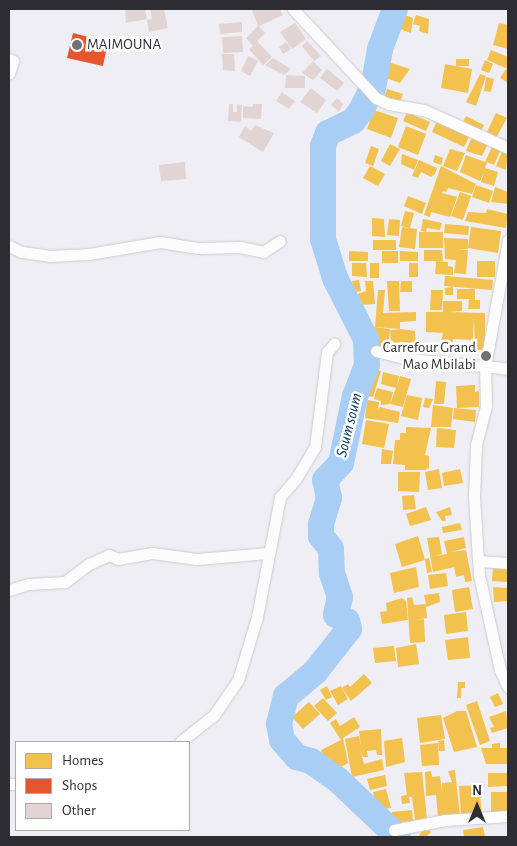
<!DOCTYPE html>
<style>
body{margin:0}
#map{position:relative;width:517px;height:846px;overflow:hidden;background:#eeeef4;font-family:"Alegreya Sans",sans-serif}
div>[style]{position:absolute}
.homes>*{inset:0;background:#f2c14e}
.shops>*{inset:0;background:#e4572e}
.river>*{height:26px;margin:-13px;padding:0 13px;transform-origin:13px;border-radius:13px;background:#a9cef5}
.building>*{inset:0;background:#e2d4d2}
.roads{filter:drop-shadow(0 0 1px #cbcbd0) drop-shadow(0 0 1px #cbcbd0)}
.minor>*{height:11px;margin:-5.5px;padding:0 5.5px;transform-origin:5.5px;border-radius:5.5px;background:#fcfcfd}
.dots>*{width:14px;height:14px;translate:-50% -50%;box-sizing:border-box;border:2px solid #fff;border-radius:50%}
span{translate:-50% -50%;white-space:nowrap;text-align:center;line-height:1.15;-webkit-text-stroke:5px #fff;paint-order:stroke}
.poi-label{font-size:15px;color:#2e2e32}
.left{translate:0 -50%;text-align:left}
.right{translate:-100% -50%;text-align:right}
.water-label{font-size:16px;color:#043861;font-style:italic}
.frame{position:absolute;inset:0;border:10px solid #2e2e32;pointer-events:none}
.legend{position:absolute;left:15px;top:741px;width:175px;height:90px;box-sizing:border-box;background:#fff;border:1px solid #ababad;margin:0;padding:6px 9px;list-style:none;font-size:15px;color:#2e2e32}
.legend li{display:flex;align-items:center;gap:10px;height:25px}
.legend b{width:25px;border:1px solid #ababad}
.north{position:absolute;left:452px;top:781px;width:50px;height:50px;-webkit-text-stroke:4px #fff;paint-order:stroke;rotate:0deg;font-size:14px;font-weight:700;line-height:20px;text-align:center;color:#2e2e32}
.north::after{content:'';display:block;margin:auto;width:18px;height:22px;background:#2e2e32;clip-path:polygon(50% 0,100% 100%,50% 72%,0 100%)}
</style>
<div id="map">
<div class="homes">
<div style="clip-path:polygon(402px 14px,413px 18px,411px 33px,397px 28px)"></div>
<div style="clip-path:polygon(416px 15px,429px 19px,428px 34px,419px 31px,420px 26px,413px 24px)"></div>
<div style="clip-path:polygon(499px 23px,508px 25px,508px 49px,493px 45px)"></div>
<div style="clip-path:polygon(491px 50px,508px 57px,508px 69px,487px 60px)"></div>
<div style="clip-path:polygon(456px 59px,469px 59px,469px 66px,456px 66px)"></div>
<div style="clip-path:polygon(485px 60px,493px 64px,489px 73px,481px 70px)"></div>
<div style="clip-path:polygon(388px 62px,410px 69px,400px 83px,383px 77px)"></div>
<div style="clip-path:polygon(445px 64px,472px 69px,468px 93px,441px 88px)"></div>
<div style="clip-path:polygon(506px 69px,508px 71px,508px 83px,500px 78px)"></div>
<div style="clip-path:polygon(480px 74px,486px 76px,476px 106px,466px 102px)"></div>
<div style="clip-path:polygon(486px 77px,494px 79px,491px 92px,484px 91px)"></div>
<div style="clip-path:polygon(380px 79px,387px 81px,382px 98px,374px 95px)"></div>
<div style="clip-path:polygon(387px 89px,403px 94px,400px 103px,384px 98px)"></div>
<div style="clip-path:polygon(374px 110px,398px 118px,391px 138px,367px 129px)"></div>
<div style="clip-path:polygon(407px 112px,430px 122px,426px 131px,403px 121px)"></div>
<div style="clip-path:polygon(496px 113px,507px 118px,496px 138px,487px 132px)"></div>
<div style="clip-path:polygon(466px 116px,484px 125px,479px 134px,461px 126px)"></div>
<div style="clip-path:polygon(437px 121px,470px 135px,464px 147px,432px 132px)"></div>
<div style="clip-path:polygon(406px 126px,426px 134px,418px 155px,398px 147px)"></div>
<div style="clip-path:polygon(472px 137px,488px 144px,482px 156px,466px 151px)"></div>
<div style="clip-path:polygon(390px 144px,400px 149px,390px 166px,381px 161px)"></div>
<div style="clip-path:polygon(493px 145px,501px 149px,494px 165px,487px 162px,485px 168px,498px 172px,494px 186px,481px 182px,484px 172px,480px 181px,460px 172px,466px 155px,485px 162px)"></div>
<div style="clip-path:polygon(371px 146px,379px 149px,373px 166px,365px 163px)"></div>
<div style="clip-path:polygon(450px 149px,465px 153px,457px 171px,443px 166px)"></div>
<div style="clip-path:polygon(503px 149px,508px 151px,506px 170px,496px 166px)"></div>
<div style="clip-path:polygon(402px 154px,418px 160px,414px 170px,401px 164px)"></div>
<div style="clip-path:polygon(435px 155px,443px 158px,441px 165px,433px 162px)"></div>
<div style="clip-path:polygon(419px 160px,437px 168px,435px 174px,431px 177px,421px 172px,418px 178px,412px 176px)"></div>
<div style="clip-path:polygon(370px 166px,385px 174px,378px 186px,363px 178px)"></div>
<div style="clip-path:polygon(441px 166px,476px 184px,472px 194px,448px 188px,446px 192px,443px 191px,442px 193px,457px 197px,450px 217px,431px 212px,430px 217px,424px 215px)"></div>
<div style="clip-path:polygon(476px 185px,493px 191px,489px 203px,472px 197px)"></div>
<div style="clip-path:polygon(495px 187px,508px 192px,508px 204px,491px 202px)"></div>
<div style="clip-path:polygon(460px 192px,471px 196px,463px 220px,451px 216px)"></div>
<div style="clip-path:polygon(408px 196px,426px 203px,422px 214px,404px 206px)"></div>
<div style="clip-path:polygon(487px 209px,508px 214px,506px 228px,465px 221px,468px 212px,486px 213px)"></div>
<div style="clip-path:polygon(405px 211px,414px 213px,410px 228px,401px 226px)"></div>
<div style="clip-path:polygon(372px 218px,384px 219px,385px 237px,372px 236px)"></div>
<div style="clip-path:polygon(389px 219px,400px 220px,399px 236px,387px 235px)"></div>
<div style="clip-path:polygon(423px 219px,442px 223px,440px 230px,427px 228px,426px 232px,443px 232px,443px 248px,419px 248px,419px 232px,426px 232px,421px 231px)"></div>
<div style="clip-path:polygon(445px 224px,469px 226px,468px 235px,444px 233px)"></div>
<div style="clip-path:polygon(402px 227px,417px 229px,415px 249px,399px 247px)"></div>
<div style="clip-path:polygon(471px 227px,501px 231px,498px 253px,468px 248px)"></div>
<div style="clip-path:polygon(444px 238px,468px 239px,468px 249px,457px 249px,468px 250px,466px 274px,454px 273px,456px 260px,445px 259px)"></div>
<div style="clip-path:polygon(373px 240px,396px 240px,396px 250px,373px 250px)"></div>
<div style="clip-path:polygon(424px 250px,442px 250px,443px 261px,424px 261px)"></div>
<div style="clip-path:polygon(349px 251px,368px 252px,368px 261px,349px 261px)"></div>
<div style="clip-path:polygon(382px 251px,398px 251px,398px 263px,382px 263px)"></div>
<div style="clip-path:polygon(400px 251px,418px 252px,418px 261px,400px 261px)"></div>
<div style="clip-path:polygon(436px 261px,448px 262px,448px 266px,453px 267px,453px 275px,435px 274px)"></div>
<div style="clip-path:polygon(477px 261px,495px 261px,495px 277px,477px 277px)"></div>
<div style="clip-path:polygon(352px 263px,366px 263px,367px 277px,352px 276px)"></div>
<div style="clip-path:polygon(370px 263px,379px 263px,379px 278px,370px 278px)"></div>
<div style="clip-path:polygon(409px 263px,418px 263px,418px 277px,409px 277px)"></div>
<div style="clip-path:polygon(445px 276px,493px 280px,492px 290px,444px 286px)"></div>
<div style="clip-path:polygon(359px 280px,361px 291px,354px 292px,352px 281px)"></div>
<div style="clip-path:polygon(365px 281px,373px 281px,375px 304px,359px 305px,358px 294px,366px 291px)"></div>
<div style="clip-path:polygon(387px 281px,399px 281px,400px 311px,389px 311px)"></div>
<div style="clip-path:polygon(401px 281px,412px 281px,412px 292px,400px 292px)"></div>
<div style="clip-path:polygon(453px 287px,453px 295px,445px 295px,445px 288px)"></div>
<div style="clip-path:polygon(457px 289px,475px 289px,475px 300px,480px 300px,480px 309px,468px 309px,469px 299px,457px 299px)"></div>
<div style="clip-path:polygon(378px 290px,385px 290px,383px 313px,416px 312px,416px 321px,400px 322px,400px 329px,375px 327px)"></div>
<div style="clip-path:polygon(431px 290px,443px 290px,442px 310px,430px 310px)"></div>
<div style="clip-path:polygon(443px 301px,462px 301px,462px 311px,447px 312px,485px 313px,485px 350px,475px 350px,474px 316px,473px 340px,453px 339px,452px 350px,439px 351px,443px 333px,426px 332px,426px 312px,443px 312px)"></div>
<div style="clip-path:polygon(374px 327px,390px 329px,388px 349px,372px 348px)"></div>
<div style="clip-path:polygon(401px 329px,415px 331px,416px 349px,403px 350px,401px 340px,402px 353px,392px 353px,390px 330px)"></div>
<div style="clip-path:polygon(367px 370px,381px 371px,373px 397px,367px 396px)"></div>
<div style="clip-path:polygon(383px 372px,399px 376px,397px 386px,400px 376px,411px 379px,403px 407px,390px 404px,396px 388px,381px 384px)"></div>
<div style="clip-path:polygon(436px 381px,446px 382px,444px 404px,434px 404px)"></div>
<div style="clip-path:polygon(475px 385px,475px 392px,479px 391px,479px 407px,457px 408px,456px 386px)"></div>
<div style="clip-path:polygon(377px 388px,393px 392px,390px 404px,381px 405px,381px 401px,374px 399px)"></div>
<div style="clip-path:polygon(407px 395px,422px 398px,418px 420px,401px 416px)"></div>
<div style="clip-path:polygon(425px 398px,433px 399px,429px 408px,423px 407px)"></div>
<div style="clip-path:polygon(367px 400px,379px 402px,378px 409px,380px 407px,400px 412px,398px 423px,365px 418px)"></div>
<div style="clip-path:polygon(433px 405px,453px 408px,451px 427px,431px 427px)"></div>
<div style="clip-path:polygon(454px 408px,476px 410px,475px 422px,453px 419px)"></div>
<div style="clip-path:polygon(366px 420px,389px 424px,384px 448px,362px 444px)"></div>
<div style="clip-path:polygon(406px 427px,431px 428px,425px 455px,429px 456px,429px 468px,425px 470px,405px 470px,405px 465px,393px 464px,395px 440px,400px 440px,400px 433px,406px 433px)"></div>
<div style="clip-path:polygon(437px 428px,456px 430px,454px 448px,436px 447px)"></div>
<div style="clip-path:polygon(382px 449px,393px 451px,391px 464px,381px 464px)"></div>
<div style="clip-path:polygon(439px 469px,442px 488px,428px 490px,425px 472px)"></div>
<div style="clip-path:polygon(460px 469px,463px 483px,444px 486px,442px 473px)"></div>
<div style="clip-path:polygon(398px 472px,420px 472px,419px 492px,398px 491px)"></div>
<div style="clip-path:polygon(414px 495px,416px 509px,403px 510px,402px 496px)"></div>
<div style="clip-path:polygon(426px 507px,431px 520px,410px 526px,406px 514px)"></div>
<div style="clip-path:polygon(450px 507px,452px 515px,445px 516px,446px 521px,442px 521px,436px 512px)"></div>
<div style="clip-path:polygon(460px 523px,462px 530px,443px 533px,442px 527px)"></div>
<div style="clip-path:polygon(418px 536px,425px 560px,402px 567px,395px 544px)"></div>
<div style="clip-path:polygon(439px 537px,442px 554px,435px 556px,447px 554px,444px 541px,464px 537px,466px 548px,450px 552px,466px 550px,472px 581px,465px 582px,464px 575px,456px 577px,454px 567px,433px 572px,427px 538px)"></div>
<div style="clip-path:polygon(429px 558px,432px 572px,427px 573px,425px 559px)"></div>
<div style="clip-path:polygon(416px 567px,419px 587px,394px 593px,390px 573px)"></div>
<div style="clip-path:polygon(493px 567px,508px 569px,508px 582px,492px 581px)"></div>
<div style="clip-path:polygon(446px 573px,448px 586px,430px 589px,428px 575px)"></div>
<div style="clip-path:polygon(469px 587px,473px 609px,455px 612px,452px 590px)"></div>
<div style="clip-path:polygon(493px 587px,508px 588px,508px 601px,494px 602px)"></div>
<div style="clip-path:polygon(439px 593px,440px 602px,426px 607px,427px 618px,413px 620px,424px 619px,425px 642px,410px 643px,407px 598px,412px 597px,414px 605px,426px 604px,424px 595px)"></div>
<div style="clip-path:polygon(402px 598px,406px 601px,408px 620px,382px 624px,380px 612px,387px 611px,386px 603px)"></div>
<div style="clip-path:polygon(466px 612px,468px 631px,446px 634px,444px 615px)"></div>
<div style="clip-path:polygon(468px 637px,470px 658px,448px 660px,445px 640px)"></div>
<div style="clip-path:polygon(416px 644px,419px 664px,398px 667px,396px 648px)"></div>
<div style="clip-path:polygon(394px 646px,396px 661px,375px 663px,373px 648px)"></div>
<div style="clip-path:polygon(364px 674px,372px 683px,351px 701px,342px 688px,348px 684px,350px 687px)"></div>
<div style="clip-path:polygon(458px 682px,465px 682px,465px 688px,461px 688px,461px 698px,457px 698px)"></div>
<div style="clip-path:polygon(327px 686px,332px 697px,326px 700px,320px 690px)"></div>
<div style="clip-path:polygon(341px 686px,348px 699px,338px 705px,330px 691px)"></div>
<div style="clip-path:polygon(498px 693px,503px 704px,495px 707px,490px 697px)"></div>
<div style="clip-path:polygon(323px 698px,337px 713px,328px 721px,314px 706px)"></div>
<div style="clip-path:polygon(477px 701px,490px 741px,480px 745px,466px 705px)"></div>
<div style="clip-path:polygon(309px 702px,320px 714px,303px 729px,292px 717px)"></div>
<div style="clip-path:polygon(457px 711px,466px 711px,477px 747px,454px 752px,443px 718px)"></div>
<div style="clip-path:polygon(506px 711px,508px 728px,492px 733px,490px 728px,494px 727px,489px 717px)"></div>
<div style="clip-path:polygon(441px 715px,445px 739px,420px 743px,417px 718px)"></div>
<div style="clip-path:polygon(354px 717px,360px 727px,343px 738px,348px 763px,332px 772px,321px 750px,341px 740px,330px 723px,336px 719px,340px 726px)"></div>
<div style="clip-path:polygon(381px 729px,382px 755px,377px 755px,376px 750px,367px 751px,368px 757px,363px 757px,361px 752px,364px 764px,382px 759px,384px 770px,352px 777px,345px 739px,359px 736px,361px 747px,359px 731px)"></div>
<div style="clip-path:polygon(402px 738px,405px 762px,386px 767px,384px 741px)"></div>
<div style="clip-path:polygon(444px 740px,445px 751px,439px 751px,438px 741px)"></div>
<div style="clip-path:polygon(438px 743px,439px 765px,422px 766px,420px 745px)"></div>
<div style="clip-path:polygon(500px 743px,500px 748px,508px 748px,508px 764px,486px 764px,481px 748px,492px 748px,492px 744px)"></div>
<div style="clip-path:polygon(455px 770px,460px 816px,438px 818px,436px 795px,426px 796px,425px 772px,431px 771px,432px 777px,440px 776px,442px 793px,442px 783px,452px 782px,448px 771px)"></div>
<div style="clip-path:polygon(422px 772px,427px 819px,415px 820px,412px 797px,409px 797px,410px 803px,402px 804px,401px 796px,407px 795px,404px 773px)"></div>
<div style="clip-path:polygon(488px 773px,508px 773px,508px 786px,488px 787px)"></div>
<div style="clip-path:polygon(385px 775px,387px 786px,370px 790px,367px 779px)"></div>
<div style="clip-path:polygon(479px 785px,482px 814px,461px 815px,459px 786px)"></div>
<div style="clip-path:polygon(386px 789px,391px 808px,377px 810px,373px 792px)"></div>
<div style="clip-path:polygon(491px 792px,508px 792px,508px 814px,491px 814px)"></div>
<div style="clip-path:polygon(412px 810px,413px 821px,393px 823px,392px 812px)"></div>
<div style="clip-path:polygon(425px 826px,431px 832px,426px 837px,418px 837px)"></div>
<div style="clip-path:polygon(483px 827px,485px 837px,464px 837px,463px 830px)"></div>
</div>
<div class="shops">
<div style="clip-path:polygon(73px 33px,108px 42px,103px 66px,67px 58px)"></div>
</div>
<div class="river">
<div style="left:395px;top:9px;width:43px;rotate:110.6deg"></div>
<div style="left:380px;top:49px;width:39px;rotate:100deg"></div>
<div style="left:373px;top:87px;width:27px;rotate:117deg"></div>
<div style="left:361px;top:111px;width:13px;rotate:129deg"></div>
<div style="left:353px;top:121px;width:28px;rotate:154deg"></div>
<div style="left:328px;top:133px;width:14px;rotate:111deg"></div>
<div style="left:323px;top:146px;width:93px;rotate:90deg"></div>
<div style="left:323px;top:239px;width:41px;rotate:72.9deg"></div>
<div style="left:335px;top:278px;width:68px;rotate:63.1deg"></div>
<div style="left:366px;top:339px;width:26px;rotate:88deg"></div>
<div style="left:367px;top:365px;width:33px;rotate:111deg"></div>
<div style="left:355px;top:396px;width:68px;rotate:101.8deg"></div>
<div style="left:341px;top:463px;width:23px;rotate:133deg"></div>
<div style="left:325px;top:480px;width:18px;rotate:77deg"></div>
<div style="left:329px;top:498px;width:28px;rotate:107deg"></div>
<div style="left:321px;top:525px;width:11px;rotate:90deg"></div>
<div style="left:321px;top:536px;width:16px;rotate:52deg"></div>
<div style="left:331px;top:549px;width:24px;rotate:88deg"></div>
<div style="left:332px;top:573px;width:25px;rotate:72deg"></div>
<div style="left:340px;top:597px;width:18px;rotate:103deg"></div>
<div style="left:336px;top:615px;width:13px;rotate:29deg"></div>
<div style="left:347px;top:621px;width:8px;rotate:76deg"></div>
<div style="left:349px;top:629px;width:55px;rotate:128.3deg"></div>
<div style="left:315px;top:672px;width:38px;rotate:140deg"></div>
<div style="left:286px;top:696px;width:29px;rotate:104deg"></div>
<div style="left:279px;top:724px;width:16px;rotate:79deg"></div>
<div style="left:282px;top:740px;width:23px;rotate:49deg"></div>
<div style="left:297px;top:757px;width:15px;rotate:16deg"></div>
<div style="left:311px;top:761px;width:32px;rotate:35deg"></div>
<div style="left:337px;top:779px;width:84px;rotate:43.6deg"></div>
</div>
<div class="building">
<div style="clip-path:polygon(125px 9px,145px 9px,147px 19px,126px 23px)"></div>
<div style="clip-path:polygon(150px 9px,164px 9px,168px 28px,149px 32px,147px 20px,152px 19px)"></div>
<div style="clip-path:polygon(254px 9px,280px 9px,283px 15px,259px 26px,265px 33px,257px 41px,272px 57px,263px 65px,249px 49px,253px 46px,246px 38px,258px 26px,252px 10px)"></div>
<div style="clip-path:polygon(242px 22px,242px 32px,220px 34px,219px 24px)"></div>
<div style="clip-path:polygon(295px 23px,306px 39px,292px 49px,280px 32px)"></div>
<div style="clip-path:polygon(242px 36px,243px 52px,223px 53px,222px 37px)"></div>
<div style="clip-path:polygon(307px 41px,321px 56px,314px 61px,302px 46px)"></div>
<div style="clip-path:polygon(286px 42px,291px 49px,283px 54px,279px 47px)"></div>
<div style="clip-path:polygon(222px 54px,234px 54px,235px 71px,223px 70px)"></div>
<div style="clip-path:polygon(248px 56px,258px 61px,250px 76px,241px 71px)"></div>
<div style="clip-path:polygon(273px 58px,291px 69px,284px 75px,265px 65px)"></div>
<div style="clip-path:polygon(313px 61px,322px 70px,313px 80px,302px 73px)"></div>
<div style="clip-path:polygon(327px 69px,344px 83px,337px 91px,320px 78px)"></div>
<div style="clip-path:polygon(286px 75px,305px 76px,305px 88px,285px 88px)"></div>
<div style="clip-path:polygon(311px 88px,326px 100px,317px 113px,300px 102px)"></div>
<div style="clip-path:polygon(282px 92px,295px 101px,289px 109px,276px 101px)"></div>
<div style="clip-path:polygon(337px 98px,343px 104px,339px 112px,331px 105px)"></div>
<div style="clip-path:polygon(229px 104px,233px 104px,233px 112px,237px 112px,237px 104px,242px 105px,241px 122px,228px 121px)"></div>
<div style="clip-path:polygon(253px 104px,262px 104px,261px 119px,243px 118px,243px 106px,253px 107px)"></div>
<div style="clip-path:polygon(255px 125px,274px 133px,263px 152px,239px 137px,245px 126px,251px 131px)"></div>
<div style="clip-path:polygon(185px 162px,186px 179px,161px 181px,159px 165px)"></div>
</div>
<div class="roads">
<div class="minor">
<div style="left:293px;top:9px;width:122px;rotate:47deg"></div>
<div style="left:376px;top:98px;width:14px;rotate:25deg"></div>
<div style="left:389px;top:104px;width:36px;rotate:10deg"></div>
<div style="left:424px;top:110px;width:92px;rotate:24.3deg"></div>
<div style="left:9px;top:59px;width:4px;rotate:27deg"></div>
<div style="left:13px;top:61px;width:13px;rotate:108deg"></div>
<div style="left:508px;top:240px;width:128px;rotate:100.3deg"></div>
<div style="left:485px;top:366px;width:23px;rotate:7deg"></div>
<div style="left:9px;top:246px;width:14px;rotate:25deg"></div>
<div style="left:22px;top:252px;width:27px;rotate:8deg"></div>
<div style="left:49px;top:256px;width:40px;rotate:-2.9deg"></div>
<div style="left:89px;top:254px;width:72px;rotate:-9.6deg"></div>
<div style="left:160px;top:242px;width:39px;rotate:9deg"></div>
<div style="left:199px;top:248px;width:41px;rotate:-1.4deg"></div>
<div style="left:240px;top:247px;width:24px;rotate:12deg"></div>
<div style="left:263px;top:252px;width:20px;rotate:-33deg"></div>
<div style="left:376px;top:351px;width:33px;rotate:14deg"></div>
<div style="left:408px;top:359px;width:77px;rotate:5.2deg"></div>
<div style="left:485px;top:366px;width:40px;rotate:88.6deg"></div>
<div style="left:486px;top:406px;width:40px;rotate:104.4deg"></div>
<div style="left:476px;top:445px;width:51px;rotate:92.2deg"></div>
<div style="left:474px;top:496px;width:79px;rotate:86.4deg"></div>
<div style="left:479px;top:575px;width:97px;rotate:77.5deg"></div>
<div style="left:500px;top:670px;width:19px;rotate:65deg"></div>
<div style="left:478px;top:561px;width:30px;rotate:4deg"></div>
<div style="left:9px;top:590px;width:21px;rotate:-17deg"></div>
<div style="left:29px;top:584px;width:36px;rotate:-3deg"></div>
<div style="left:65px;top:582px;width:30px;rotate:-37deg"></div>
<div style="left:89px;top:564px;width:22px;rotate:-24deg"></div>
<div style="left:109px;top:555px;width:10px;rotate:24deg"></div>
<div style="left:118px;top:559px;width:35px;rotate:-10deg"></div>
<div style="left:152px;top:553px;width:45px;rotate:7.6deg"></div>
<div style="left:197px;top:559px;width:71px;rotate:-4.8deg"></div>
<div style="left:180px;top:742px;width:43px;rotate:-38.5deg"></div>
<div style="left:214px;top:715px;width:42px;rotate:-55.6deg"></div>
<div style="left:238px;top:680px;width:66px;rotate:-73.2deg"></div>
<div style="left:257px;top:617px;width:122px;rotate:-79.1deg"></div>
<div style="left:280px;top:497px;width:23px;rotate:-49deg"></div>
<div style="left:295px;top:480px;width:39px;rotate:-59deg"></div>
<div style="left:315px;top:447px;width:96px;rotate:-82.8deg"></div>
<div style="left:327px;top:352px;width:11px;rotate:-49deg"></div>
<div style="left:9px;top:784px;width:7px"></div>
<div style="left:394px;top:830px;width:52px;rotate:-11.1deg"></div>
<div style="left:445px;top:820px;width:63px;rotate:-3.6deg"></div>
</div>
</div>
<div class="dots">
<div style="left:77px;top:45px;background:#717176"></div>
<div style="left:486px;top:356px;background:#717176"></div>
</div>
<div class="poi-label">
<span class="left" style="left:87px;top:45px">MAIMOUNA</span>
<span class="right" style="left:476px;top:356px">Carrefour Grand<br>Mao Mbilabi</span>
</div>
<div class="water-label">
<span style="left:349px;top:425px;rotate:-76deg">Soum soum</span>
</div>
<div class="frame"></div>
<ul class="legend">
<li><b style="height:14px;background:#f2c14e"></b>Homes</li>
<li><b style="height:14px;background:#e4572e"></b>Shops</li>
<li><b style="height:14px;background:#e2d4d2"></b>Other</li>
</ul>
<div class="north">N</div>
</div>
